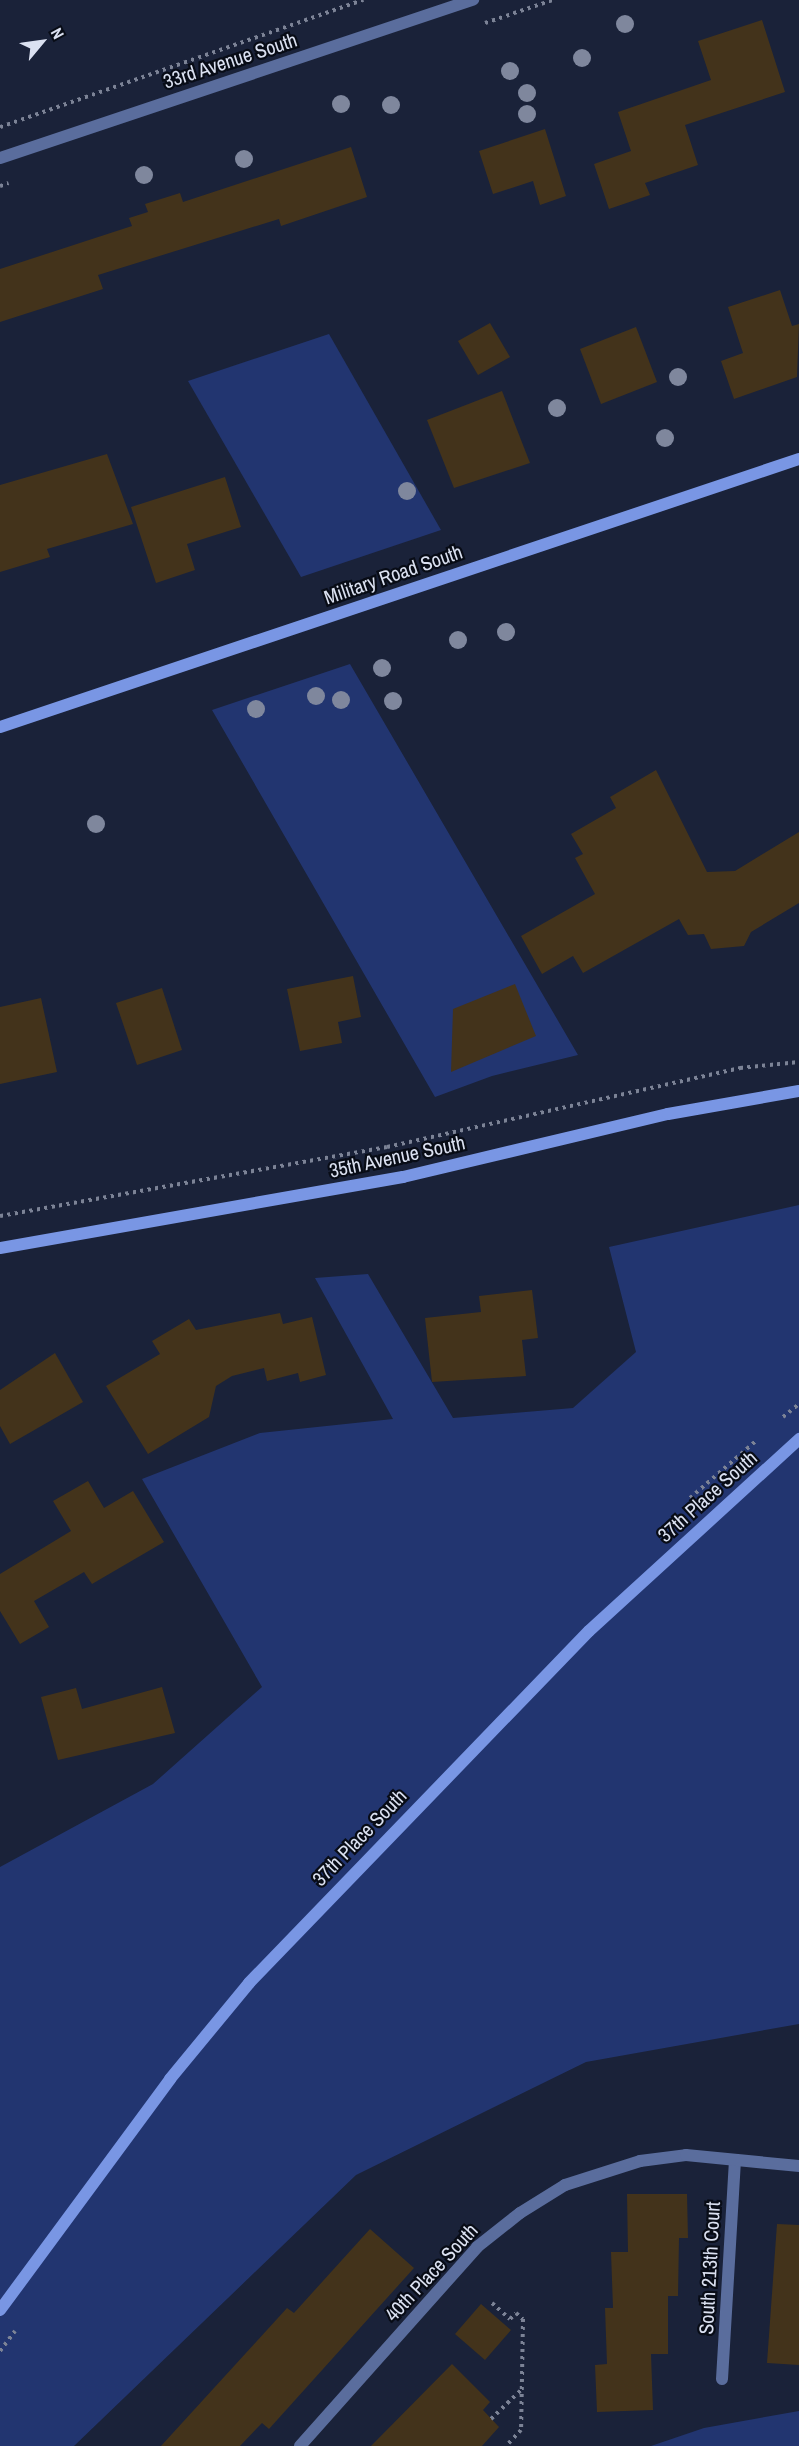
<!DOCTYPE html>
<style>
body{margin:0}
#map{position:relative;width:799px;height:2446px;overflow:hidden;background:#1a2239;font-family:"Archivo Narrow",sans-serif}
div>[style]{position:absolute}
.green>*{inset:0;background:#223570}
.building>*{inset:0;background:#43331b}
.path>*{height:4px;margin-top:-2px;transform-origin:0;background:repeating-linear-gradient(90deg,#7c8396 0 3px,transparent 0 7.5px)}
.street>*{height:12px;margin:-6px;padding:0 6px;transform-origin:6px;border-radius:6px;background:#5a6d9d}
.secondary>*{height:12px;margin:-6px;padding:0 6px;transform-origin:6px;border-radius:6px;background:#7996e4}
.trees>*{width:18px;height:18px;margin:-9px;border-radius:50%;background:#7f879d}
span{translate:-50% -50%;white-space:nowrap;text-align:center;line-height:1.15;-webkit-text-stroke:4.5px #080c16;paint-order:stroke}
.street-label{font-size:20px;color:#dbe1f1}
.north{position:absolute;left:12px;top:12px;width:60px;height:60px;-webkit-text-stroke:4px #080c16;paint-order:stroke;rotate:61deg;font-size:16px;font-weight:700;line-height:24px;text-align:center;color:#dbe1f1}
.north::after{content:'';display:block;margin:auto;width:21px;height:27px;background:#dbe1f1;clip-path:polygon(50% 0,100% 100%,50% 72%,0 100%)}
</style>
<div id="map">
<div class="green">
<div style="clip-path:polygon(329px 334px,441px 530px,301px 577px,188px 381px)"></div>
<div style="clip-path:polygon(350px 664px,578px 1055px,492px 1076px,435px 1097px,212px 710px)"></div>
<div style="clip-path:polygon(799px 1205px,799px 2024px,586px 2062px,356px 2175px,74px 2446px,0 2446px,0 1867px,153px 1784px,262px 1687px,142px 1479px,260px 1433px,393px 1419px,315px 1278px,368px 1274px,453px 1418px,573px 1408px,636px 1352px,609px 1247px)"></div>
<div style="clip-path:polygon(799px 2411px,799px 2446px,651px 2446px,704px 2428px)"></div>
</div>
<div class="building">
<div style="clip-path:polygon(762px 20px,785px 92px,685px 125px,698px 165px,645px 183px,650px 195px,609px 209px,594px 164px,631px 151px,618px 112px,711px 80px,698px 41px)"></div>
<div style="clip-path:polygon(545px 129px,566px 196px,540px 205px,533px 181px,493px 194px,479px 151px)"></div>
<div style="clip-path:polygon(351px 147px,367px 197px,281px 226px,279px 219px,98px 275px,103px 289px,0 322px,0 269px,132px 226px,129px 218px,148px 212px,145px 204px,180px 193px,183px 202px)"></div>
<div style="clip-path:polygon(780px 290px,792px 326px,799px 324px,797px 377px,734px 399px,721px 361px,743px 353px,728px 307px)"></div>
<div style="clip-path:polygon(490px 323px,510px 357px,478px 375px,458px 341px)"></div>
<div style="clip-path:polygon(636px 327px,657px 382px,601px 404px,580px 349px)"></div>
<div style="clip-path:polygon(502px 391px,530px 463px,454px 488px,427px 420px)"></div>
<div style="clip-path:polygon(107px 454px,133px 524px,47px 549px,50px 557px,0 572px,0 485px)"></div>
<div style="clip-path:polygon(225px 477px,241px 527px,187px 544px,195px 570px,156px 583px,131px 507px)"></div>
<div style="clip-path:polygon(656px 770px,707px 872px,735px 871px,799px 832px,799px 903px,751px 932px,744px 946px,711px 949px,704px 934px,688px 935px,679px 919px,583px 973px,573px 956px,542px 974px,521px 936px,595px 894px,575px 858px,583px 854px,571px 834px,616px 808px,610px 797px)"></div>
<div style="clip-path:polygon(353px 976px,361px 1017px,338px 1022px,342px 1043px,300px 1051px,287px 989px)"></div>
<div style="clip-path:polygon(515px 984px,536px 1036px,451px 1072px,453px 1009px)"></div>
<div style="clip-path:polygon(162px 988px,182px 1050px,137px 1065px,116px 1003px)"></div>
<div style="clip-path:polygon(41px 998px,57px 1072px,0 1084px,0 1007px)"></div>
<div style="clip-path:polygon(532px 1290px,538px 1338px,522px 1340px,526px 1376px,432px 1382px,425px 1318px,481px 1312px,479px 1296px)"></div>
<div style="clip-path:polygon(280px 1313px,283px 1324px,312px 1317px,326px 1375px,300px 1382px,298px 1373px,267px 1381px,264px 1368px,232px 1376px,216px 1386px,209px 1417px,148px 1454px,106px 1386px,160px 1354px,152px 1341px,189px 1319px,196px 1330px)"></div>
<div style="clip-path:polygon(55px 1353px,83px 1402px,10px 1444px,0 1426px,0 1390px)"></div>
<div style="clip-path:polygon(88px 1481px,104px 1508px,133px 1491px,164px 1542px,92px 1584px,84px 1572px,34px 1601px,49px 1627px,20px 1644px,0 1611px,0 1574px,71px 1531px,53px 1501px)"></div>
<div style="clip-path:polygon(162px 1687px,175px 1733px,58px 1760px,41px 1697px,76px 1688px,82px 1709px)"></div>
<div style="clip-path:polygon(627px 2194px,687px 2194px,688px 2238px,679px 2238px,678px 2296px,668px 2296px,668px 2354px,651px 2354px,653px 2410px,597px 2412px,595px 2365px,607px 2364px,605px 2308px,613px 2308px,611px 2252px,628px 2252px)"></div>
<div style="clip-path:polygon(777px 2224px,799px 2225px,799px 2365px,767px 2363px)"></div>
<div style="clip-path:polygon(370px 2229px,414px 2268px,269px 2429px,262px 2423px,240px 2446px,161px 2446px,287px 2308px,294px 2313px)"></div>
<div style="clip-path:polygon(481px 2304px,511px 2330px,485px 2360px,455px 2334px)"></div>
<div style="clip-path:polygon(452px 2364px,490px 2402px,483px 2410px,499px 2427px,482px 2446px,371px 2446px)"></div>
</div>
<div class="path">
<div style="left:485px;top:23px;width:72px;rotate:-18.7deg"></div>
<div style="left:0;top:127px;width:385px;rotate:-19.3deg"></div>
<div style="left:0;top:186px;width:9px;rotate:-18deg"></div>
<div style="left:0;top:1216px;width:393px;rotate:-10.1deg"></div>
<div style="left:387px;top:1147px;width:362px;rotate:-12.6deg"></div>
<div style="left:740px;top:1068px;width:59px;rotate:-5.8deg"></div>
<div style="left:783px;top:1417px;width:21px;rotate:-39deg"></div>
<div style="left:690px;top:1498px;width:89px;rotate:-40.9deg"></div>
<div style="left:492px;top:2303px;width:24px;rotate:42deg"></div>
<div style="left:510px;top:2319px;width:8px;rotate:-45deg"></div>
<div style="left:516px;top:2313px;width:9px;rotate:41deg"></div>
<div style="left:523px;top:2319px;width:111px;rotate:91deg"></div>
<div style="left:521px;top:2430px;width:22px;rotate:133deg"></div>
<div style="left:0;top:2351px;width:25px;rotate:-53deg"></div>
<div style="left:491px;top:2419px;width:42px;rotate:-44deg"></div>
</div>
<div class="street">
<div style="left:0;top:158px;width:499px;rotate:-18.5deg"></div>
<div style="left:722px;top:2379px;width:219px;rotate:-86.6deg"></div>
<div style="left:300px;top:2446px;width:266px;rotate:-48.3deg"></div>
<div style="left:477px;top:2247px;width:55px;rotate:-38.3deg"></div>
<div style="left:520px;top:2213px;width:53px;rotate:-31.9deg"></div>
<div style="left:565px;top:2185px;width:79px;rotate:-17.7deg"></div>
<div style="left:640px;top:2161px;width:46px;rotate:-7.4deg"></div>
<div style="left:686px;top:2155px;width:114px;rotate:5.6deg"></div>
</div>
<div class="secondary">
<div style="left:0;top:727px;width:843px;rotate:-18.54deg"></div>
<div style="left:0;top:1248px;width:409px;rotate:-10deg"></div>
<div style="left:403px;top:1177px;width:272px;rotate:-13.4deg"></div>
<div style="left:668px;top:1114px;width:133px;rotate:-10deg"></div>
<div style="left:0;top:2310px;width:287px;rotate:-53.6deg"></div>
<div style="left:170px;top:2079px;width:124px;rotate:-50.5deg"></div>
<div style="left:249px;top:1983px;width:489px;rotate:-46deg"></div>
<div style="left:589px;top:1631px;width:285px;rotate:-42.4deg"></div>
</div>
<div class="trees">
<div style="left:625px;top:24px"></div>
<div style="left:582px;top:58px"></div>
<div style="left:510px;top:71px"></div>
<div style="left:527px;top:93px"></div>
<div style="left:341px;top:104px"></div>
<div style="left:391px;top:105px"></div>
<div style="left:527px;top:114px"></div>
<div style="left:244px;top:159px"></div>
<div style="left:144px;top:175px"></div>
<div style="left:678px;top:377px"></div>
<div style="left:557px;top:408px"></div>
<div style="left:665px;top:438px"></div>
<div style="left:407px;top:491px"></div>
<div style="left:506px;top:632px"></div>
<div style="left:458px;top:640px"></div>
<div style="left:382px;top:668px"></div>
<div style="left:316px;top:696px"></div>
<div style="left:341px;top:700px"></div>
<div style="left:393px;top:701px"></div>
<div style="left:256px;top:709px"></div>
<div style="left:96px;top:824px"></div>
</div>
<div class="street-label">
<span style="left:230px;top:60px;rotate:-18deg">33rd Avenue South</span>
<span style="left:393px;top:574px;rotate:-19deg">Military Road South</span>
<span style="left:397px;top:1156px;rotate:-12deg">35th Avenue South</span>
<span style="left:707px;top:1496px;rotate:-42deg">37th Place South</span>
<span style="left:359px;top:1837px;rotate:-46deg">37th Place South</span>
<span style="left:709px;top:2268px;rotate:-87deg">South 213th Court</span>
<span style="left:431px;top:2272px;rotate:-47deg">40th Place South</span>
</div>
<div class="north">N</div>
</div>
